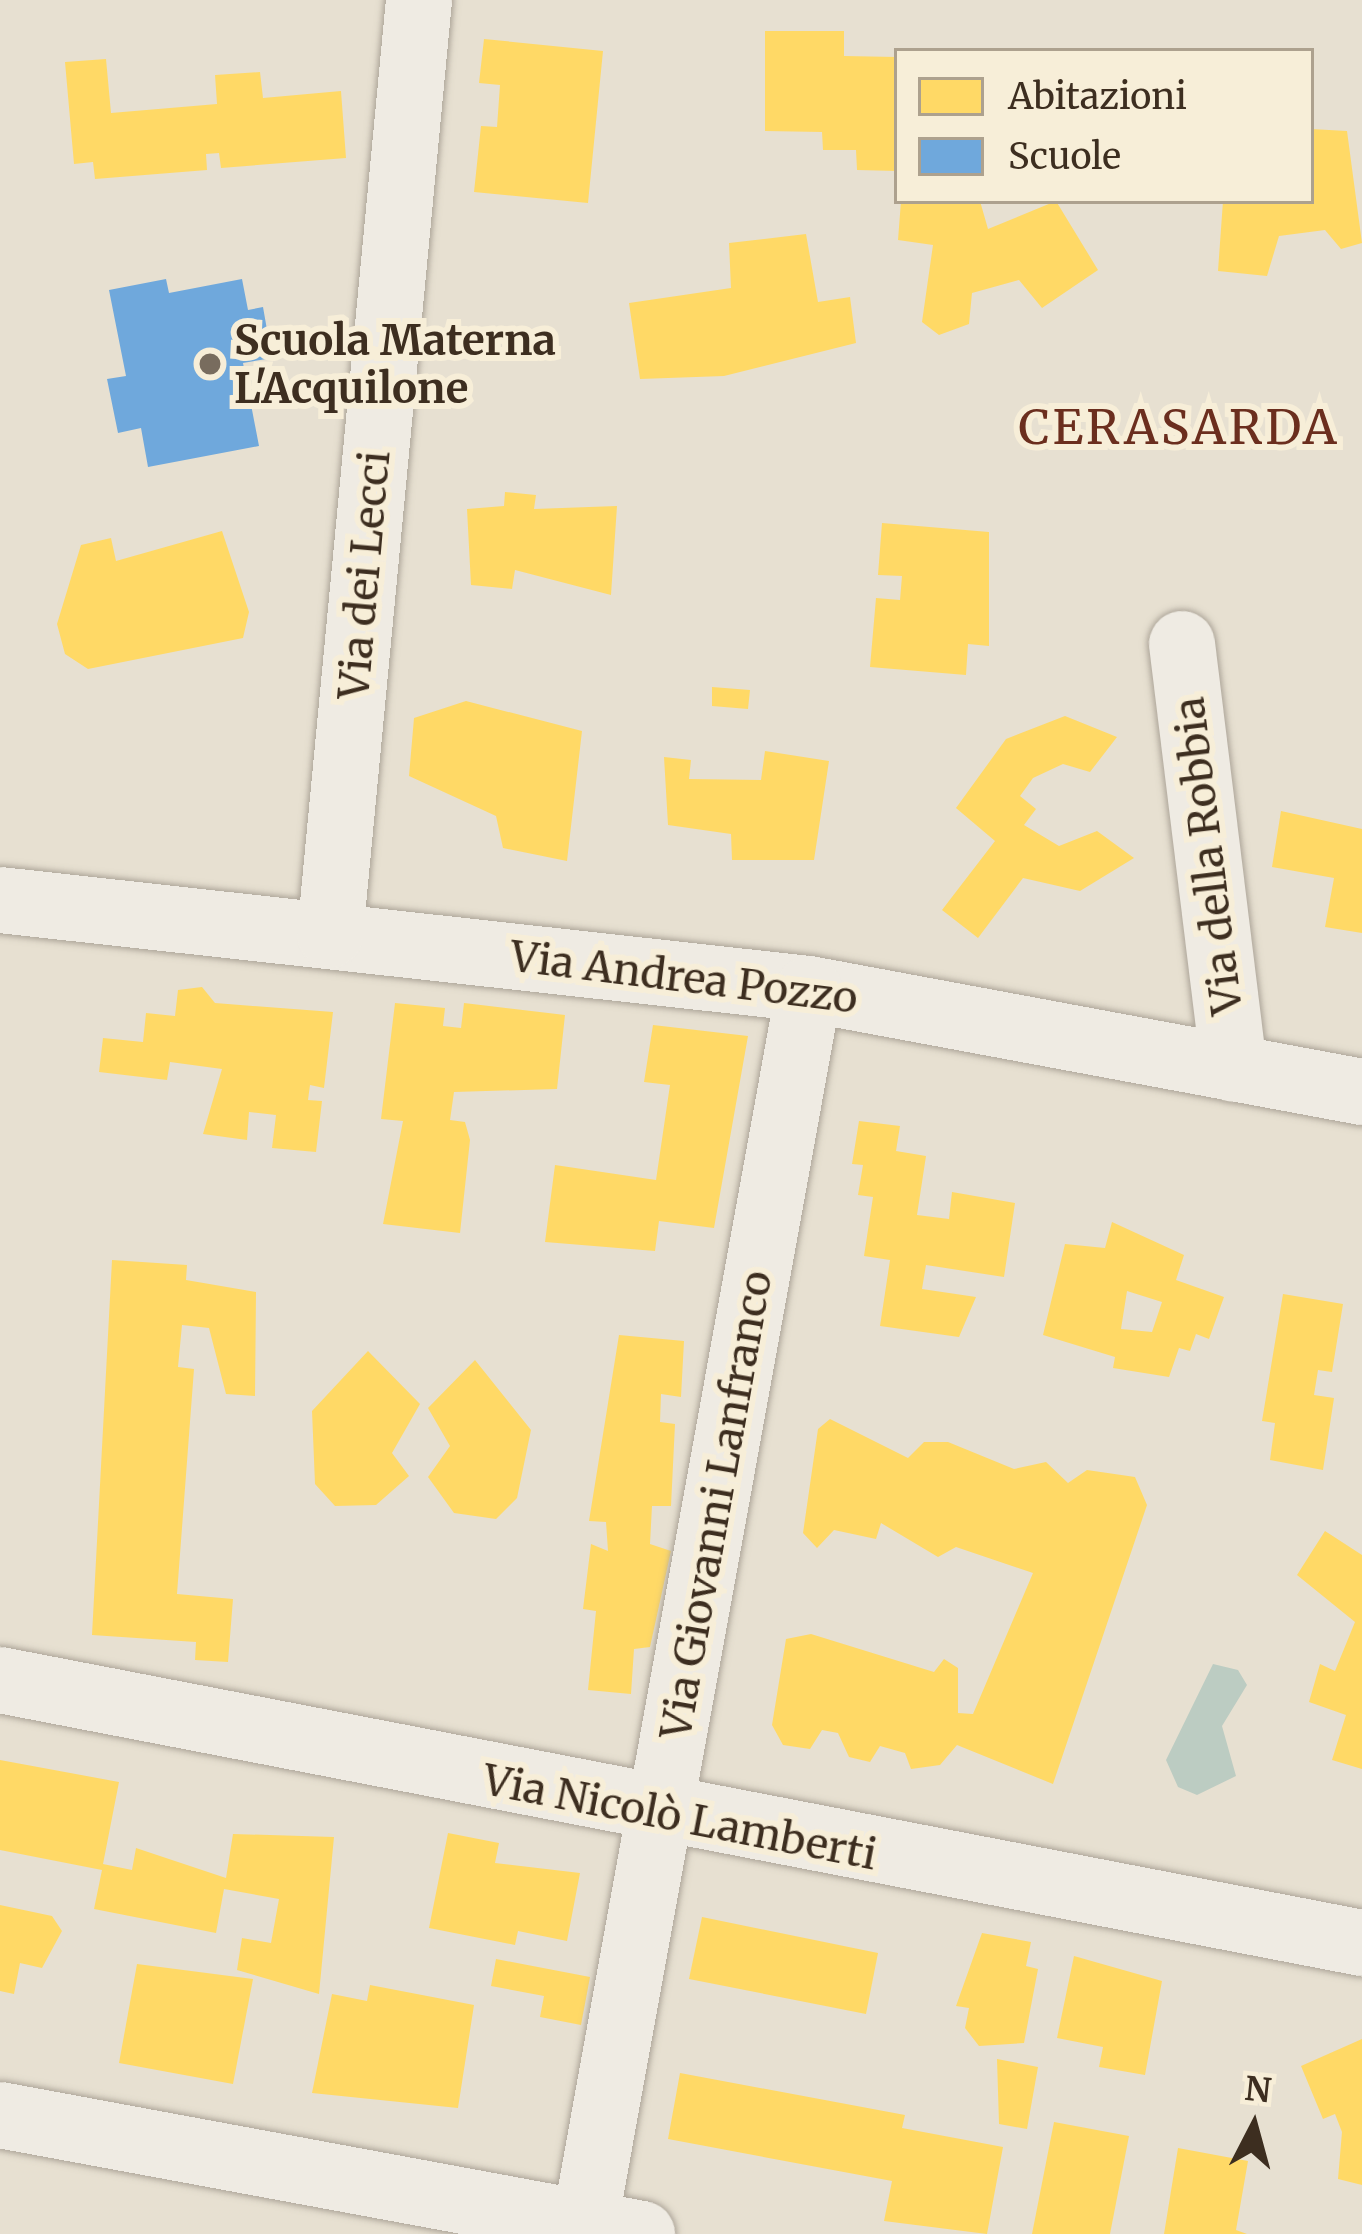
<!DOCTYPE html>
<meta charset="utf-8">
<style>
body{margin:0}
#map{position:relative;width:1362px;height:2234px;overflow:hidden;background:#e7e0d1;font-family:Merriweather,serif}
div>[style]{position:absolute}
.water>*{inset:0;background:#bcccc2}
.homes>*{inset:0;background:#ffd966}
.schools>*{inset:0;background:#6fa8dc}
.roads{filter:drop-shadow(0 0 3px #ada599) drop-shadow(0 0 3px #ada599)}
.minor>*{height:66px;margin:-33px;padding:0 33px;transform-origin:33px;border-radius:33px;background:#efebe3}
.dots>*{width:33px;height:33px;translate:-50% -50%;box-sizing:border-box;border:6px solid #f7eed8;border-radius:50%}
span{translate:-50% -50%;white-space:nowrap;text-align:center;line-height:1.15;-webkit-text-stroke:12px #f7eed8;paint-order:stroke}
.poi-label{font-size:42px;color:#3d2e20;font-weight:700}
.left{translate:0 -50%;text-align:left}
.street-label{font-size:42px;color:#3d2e20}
.quarter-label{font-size:48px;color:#6b2e1e;letter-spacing:3px}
.legend{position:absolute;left:894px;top:48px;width:420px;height:156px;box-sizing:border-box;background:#f7eed8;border:3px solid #ada18e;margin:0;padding:15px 21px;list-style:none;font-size:36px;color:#3d2e20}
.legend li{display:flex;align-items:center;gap:24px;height:60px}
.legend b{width:60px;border:3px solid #ada18e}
.north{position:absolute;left:1194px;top:2066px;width:120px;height:120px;-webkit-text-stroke:9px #f7eed8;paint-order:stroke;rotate:6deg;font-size:33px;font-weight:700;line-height:48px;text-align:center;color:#3d2e20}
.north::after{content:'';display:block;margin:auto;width:42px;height:54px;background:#3d2e20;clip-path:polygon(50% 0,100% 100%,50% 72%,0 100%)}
</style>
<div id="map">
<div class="water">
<div style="clip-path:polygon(1213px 1664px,1238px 1670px,1247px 1685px,1222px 1726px,1236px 1776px,1197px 1795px,1178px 1787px,1166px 1760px)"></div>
</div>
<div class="homes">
<div style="clip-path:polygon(765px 31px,844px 31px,844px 56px,897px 57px,897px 171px,857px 170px,856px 150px,823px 150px,822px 132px,765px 131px)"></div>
<div style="clip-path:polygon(484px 39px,603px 51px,588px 203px,474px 192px,481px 126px,497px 127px,500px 85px,479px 83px)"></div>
<div style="clip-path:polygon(106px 59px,111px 113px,217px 104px,215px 75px,260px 72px,263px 98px,341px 91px,346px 158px,221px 168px,219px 153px,206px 154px,207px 170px,95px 179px,93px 162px,74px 164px,65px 62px)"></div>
<div style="clip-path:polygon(1311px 129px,1347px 131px,1362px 243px,1341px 249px,1325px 230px,1279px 236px,1267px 276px,1218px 271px,1223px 201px,1311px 201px)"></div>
<div style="clip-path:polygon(901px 201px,980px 201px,988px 229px,1056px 201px,1098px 270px,1042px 308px,1019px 280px,972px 293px,969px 324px,939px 335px,922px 322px,933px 245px,898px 240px)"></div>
<div style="clip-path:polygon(806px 234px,818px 302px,850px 297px,856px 343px,724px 376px,640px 379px,629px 303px,731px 288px,729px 243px)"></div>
<div style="clip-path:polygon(505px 492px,536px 495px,534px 509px,617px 506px,611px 595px,515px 570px,512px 589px,471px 585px,467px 509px,504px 506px)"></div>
<div style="clip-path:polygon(882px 523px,989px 532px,989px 646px,968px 644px,966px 675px,870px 667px,876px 598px,900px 600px,902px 576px,878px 575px)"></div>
<div style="clip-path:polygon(222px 531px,249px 612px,243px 638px,88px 669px,65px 654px,57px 624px,81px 545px,111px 538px,116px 561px)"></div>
<div style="clip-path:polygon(712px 687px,750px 690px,748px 709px,712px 706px)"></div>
<div style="clip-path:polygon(466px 701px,582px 731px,567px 861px,503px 848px,496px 816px,409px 776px,414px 718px)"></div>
<div style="clip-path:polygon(1065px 716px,1117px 737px,1090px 772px,1063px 764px,1033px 778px,1020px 796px,1036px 809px,1024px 825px,1059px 846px,1097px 831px,1134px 858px,1080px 891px,1023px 878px,978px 938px,942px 910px,995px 841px,956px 808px,1006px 739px)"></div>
<div style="clip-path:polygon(765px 751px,829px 761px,814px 860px,732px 860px,731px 834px,668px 825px,664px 757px,691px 760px,689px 779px,761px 780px)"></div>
<div style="clip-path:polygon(1281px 811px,1362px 829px,1362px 933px,1325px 927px,1334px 878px,1272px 867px)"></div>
<div style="clip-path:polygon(202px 987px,215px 1003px,333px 1012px,324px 1088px,310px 1085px,308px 1100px,322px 1101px,316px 1152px,272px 1148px,276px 1115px,249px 1112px,247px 1140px,203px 1134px,222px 1069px,170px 1062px,167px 1080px,99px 1072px,103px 1038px,143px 1042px,146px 1013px,175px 1016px,178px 990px)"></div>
<div style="clip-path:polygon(395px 1003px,445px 1008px,443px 1026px,461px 1028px,464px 1003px,565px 1015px,557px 1089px,454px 1092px,450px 1120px,465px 1122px,470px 1140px,460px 1233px,383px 1224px,403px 1121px,381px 1119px)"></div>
<div style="clip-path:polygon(653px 1025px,748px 1036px,714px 1228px,659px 1221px,655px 1251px,545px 1242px,555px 1165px,656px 1180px,670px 1085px,644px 1082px)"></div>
<div style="clip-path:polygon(859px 1121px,900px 1126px,896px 1151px,926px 1156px,917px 1215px,949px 1219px,952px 1192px,1015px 1203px,1004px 1277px,926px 1265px,922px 1289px,976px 1297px,959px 1337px,880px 1326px,890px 1260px,864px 1256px,873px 1197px,858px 1195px,863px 1165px,852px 1164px)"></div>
<div style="clip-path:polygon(evenodd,1112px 1222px,1184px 1255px,1176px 1280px,1224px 1297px,1209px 1339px,1196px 1334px,1190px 1351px,1179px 1348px,1169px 1377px,1113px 1368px,1115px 1357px,1043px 1335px,1065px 1244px,1105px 1248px,1112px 1222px,1127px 1291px,1162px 1302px,1152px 1332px,1121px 1329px,1127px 1291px)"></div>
<div style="clip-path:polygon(112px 1260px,187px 1265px,186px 1280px,256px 1292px,255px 1396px,226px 1394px,209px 1328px,182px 1325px,178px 1367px,194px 1369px,177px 1594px,233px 1599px,228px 1662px,195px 1660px,196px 1642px,92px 1635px)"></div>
<div style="clip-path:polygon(1283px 1294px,1343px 1304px,1332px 1372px,1318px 1370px,1314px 1395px,1334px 1398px,1323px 1470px,1270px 1460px,1275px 1423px,1262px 1421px)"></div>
<div style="clip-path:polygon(619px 1335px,684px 1341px,681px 1397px,661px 1394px,660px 1422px,675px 1424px,671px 1506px,652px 1506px,650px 1544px,671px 1551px,650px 1647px,634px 1649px,631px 1694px,588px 1690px,596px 1611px,583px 1609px,591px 1544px,608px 1551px,606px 1522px,589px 1521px)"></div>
<div style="clip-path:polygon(368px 1351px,420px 1404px,392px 1453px,409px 1476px,376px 1505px,335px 1506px,315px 1484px,312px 1411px)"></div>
<div style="clip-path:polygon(475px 1360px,531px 1430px,517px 1498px,496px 1519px,454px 1513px,428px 1477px,450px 1446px,428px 1408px)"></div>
<div style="clip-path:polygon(830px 1419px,908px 1458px,924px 1442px,948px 1442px,1014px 1469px,1046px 1462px,1068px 1483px,1087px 1470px,1135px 1477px,1147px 1505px,1053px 1784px,957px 1745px,940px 1765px,911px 1769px,905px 1753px,880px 1746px,870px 1762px,849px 1757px,838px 1733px,822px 1730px,810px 1749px,783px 1745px,772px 1725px,786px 1639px,811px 1634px,934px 1672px,944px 1659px,958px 1668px,958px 1713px,973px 1714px,1033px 1573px,956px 1547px,938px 1557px,881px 1523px,876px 1539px,834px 1530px,817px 1548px,803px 1533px,818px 1429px)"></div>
<div style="clip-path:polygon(1325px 1531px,1362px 1555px,1362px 1769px,1332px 1760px,1346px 1715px,1309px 1702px,1320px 1664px,1335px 1671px,1355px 1622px,1297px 1575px)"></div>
<div style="clip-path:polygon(0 1760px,119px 1782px,103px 1864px,132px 1870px,136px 1848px,226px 1878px,233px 1834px,334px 1837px,319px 1994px,237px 1970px,242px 1938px,271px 1943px,279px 1899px,224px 1889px,216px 1933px,94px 1909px,102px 1870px,0 1850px)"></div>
<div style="clip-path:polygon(448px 1833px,499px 1843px,495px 1863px,580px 1873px,567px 1941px,518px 1931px,515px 1945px,429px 1928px)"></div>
<div style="clip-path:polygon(0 1905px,52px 1916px,62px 1931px,42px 1968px,20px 1963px,14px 1994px,0 1991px)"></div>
<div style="clip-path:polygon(702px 1917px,878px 1953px,866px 2014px,689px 1979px)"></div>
<div style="clip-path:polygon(982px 1933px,1031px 1942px,1026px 1966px,1038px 1969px,1024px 2043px,979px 2046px,965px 2028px,969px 2008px,956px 2006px)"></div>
<div style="clip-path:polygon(1074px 1956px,1162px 1981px,1145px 2075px,1099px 2067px,1103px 2047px,1057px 2038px)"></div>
<div style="clip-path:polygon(496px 1959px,590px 1977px,581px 2025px,540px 2017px,544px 1996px,491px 1986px)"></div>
<div style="clip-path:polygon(137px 1964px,253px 1979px,233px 2084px,119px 2063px)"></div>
<div style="clip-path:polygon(370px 1985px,474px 2005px,458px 2108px,312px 2093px,332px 1994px,367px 2001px)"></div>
<div style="clip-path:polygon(1362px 2039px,1362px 2185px,1338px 2179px,1342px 2132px,1335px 2114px,1323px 2119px,1301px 2066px)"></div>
<div style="clip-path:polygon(997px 2059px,1038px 2067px,1027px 2129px,999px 2124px)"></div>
<div style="clip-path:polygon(680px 2073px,905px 2115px,902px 2128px,1003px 2147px,987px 2234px,884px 2221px,892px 2181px,668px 2139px)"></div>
<div style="clip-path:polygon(1054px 2122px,1129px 2136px,1110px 2234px,1032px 2234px)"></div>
<div style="clip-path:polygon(1178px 2148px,1248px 2161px,1236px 2230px,1247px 2234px,1164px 2234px)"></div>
</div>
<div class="schools">
<div style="clip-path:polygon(166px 279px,169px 293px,242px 279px,248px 310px,263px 307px,272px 358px,243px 363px,259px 446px,148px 467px,141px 428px,118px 433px,107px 379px,126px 376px,109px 290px)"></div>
</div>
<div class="roads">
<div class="minor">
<div style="left:1182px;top:644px;width:428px;rotate:83deg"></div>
<div style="left:0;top:900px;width:814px;rotate:6.28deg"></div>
<div style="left:809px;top:989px;width:563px;rotate:10.55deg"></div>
<div style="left:330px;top:935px;width:939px;rotate:-84.56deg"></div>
<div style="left:0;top:1680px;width:1387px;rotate:10.93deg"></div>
<div style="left:0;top:2115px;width:653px;rotate:10.5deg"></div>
<div style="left:583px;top:2234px;width:1265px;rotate:-79.71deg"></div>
</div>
</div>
<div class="dots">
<div style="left:210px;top:364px;background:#786c5e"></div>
</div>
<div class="poi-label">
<span class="left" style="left:234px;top:364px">Scuola Materna<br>L'Acquilone</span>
</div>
<div class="street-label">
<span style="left:364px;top:575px;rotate:-85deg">Via dei Lecci</span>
<span style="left:1208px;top:856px;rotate:-97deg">Via della Robbia</span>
<span style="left:684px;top:977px;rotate:7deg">Via Andrea Pozzo</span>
<span style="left:716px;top:1505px;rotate:-80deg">Via Giovanni Lanfranco</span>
<span style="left:680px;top:1817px;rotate:11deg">Via Nicolò Lamberti</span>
</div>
<div class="quarter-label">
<span style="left:1179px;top:428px">CERASARDA</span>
</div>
<ul class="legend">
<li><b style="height:33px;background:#ffd966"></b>Abitazioni</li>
<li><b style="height:33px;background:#6fa8dc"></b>Scuole</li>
</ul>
<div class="north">N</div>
</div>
